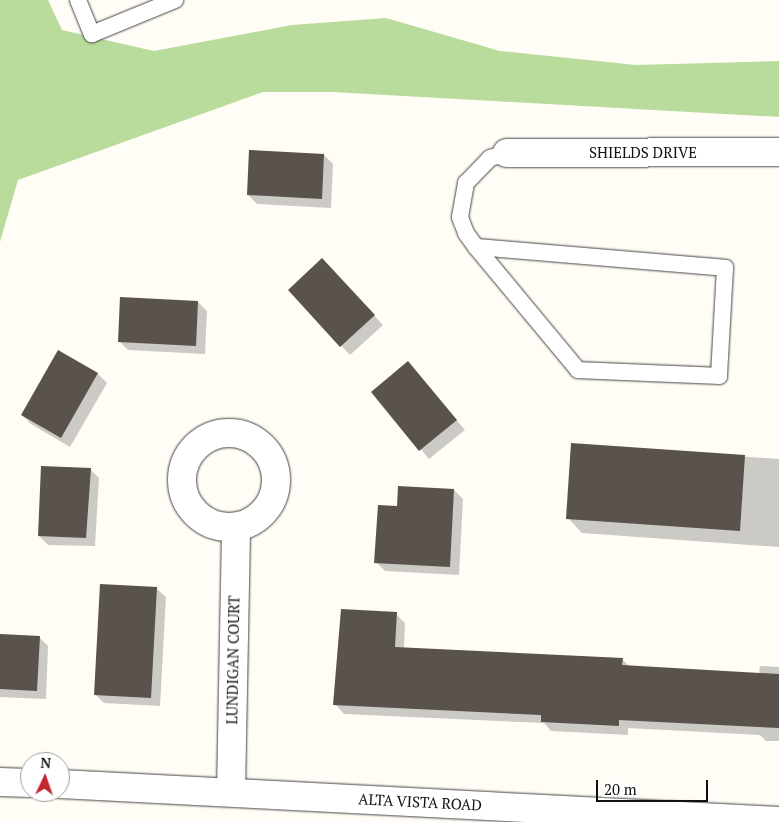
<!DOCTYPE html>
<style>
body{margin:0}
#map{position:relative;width:779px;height:822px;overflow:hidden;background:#fffdf5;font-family:"PT Serif",serif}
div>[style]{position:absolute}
.forest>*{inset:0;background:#b9dc9c}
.shadow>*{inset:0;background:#0003}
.building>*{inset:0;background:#5a524d}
.roads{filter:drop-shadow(0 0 1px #444) drop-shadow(0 0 1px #444)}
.service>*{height:16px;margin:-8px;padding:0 8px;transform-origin:8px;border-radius:8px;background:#fff}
.minor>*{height:28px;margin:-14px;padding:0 14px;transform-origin:14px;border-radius:14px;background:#fff}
.minor>.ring{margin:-14px;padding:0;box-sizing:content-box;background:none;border:28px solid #fff;border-radius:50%}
span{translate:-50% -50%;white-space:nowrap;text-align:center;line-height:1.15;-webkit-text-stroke:5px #fff;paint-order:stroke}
.street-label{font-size:15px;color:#111}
.north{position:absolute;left:20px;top:752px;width:50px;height:50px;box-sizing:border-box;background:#fff;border:1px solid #a0a0a0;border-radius:50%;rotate:3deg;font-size:14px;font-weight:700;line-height:20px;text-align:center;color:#111}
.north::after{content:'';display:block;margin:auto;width:18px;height:22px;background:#c4262e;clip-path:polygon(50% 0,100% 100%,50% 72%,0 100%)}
.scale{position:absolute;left:596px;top:780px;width:112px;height:22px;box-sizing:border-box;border:2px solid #111;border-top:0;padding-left:6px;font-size:15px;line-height:18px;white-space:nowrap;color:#111;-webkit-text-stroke:4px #fff;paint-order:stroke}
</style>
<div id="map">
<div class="forest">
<div style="clip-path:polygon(0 0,48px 0,62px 30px,154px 51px,292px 25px,386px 18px,500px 51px,636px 65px,779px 61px,779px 117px,333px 92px,263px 92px,18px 180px,0 242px)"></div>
</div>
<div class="shadow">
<div style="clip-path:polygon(324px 155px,333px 164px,331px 208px,257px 204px,248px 195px)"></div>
<div style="clip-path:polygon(331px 269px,383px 325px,350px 355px,289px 290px)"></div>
<div style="clip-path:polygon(198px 302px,207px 311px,205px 354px,128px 350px,119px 341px)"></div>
<div style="clip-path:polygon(59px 352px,98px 374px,107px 383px,70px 447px,31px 424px,22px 415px)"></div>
<div style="clip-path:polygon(408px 363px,465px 430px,429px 459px,373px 392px)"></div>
<div style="clip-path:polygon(572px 444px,779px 459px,779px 547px,582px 533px,568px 518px)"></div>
<div style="clip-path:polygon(90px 469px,99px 478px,95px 546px,48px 545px,39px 536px)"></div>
<div style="clip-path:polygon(454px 490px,463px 499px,459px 575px,385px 571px,376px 562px,399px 507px)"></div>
<div style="clip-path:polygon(156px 588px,166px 597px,160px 706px,104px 703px,95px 694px)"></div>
<div style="clip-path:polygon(396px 614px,405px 623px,404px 648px,622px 659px,630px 667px,759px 674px,760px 666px,779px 667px,779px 741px,766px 741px,760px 735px,628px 728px,628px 735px,551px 731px,544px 723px,344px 714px,335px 704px)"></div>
<div style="clip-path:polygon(0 635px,39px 637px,48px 646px,46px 699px,0 697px)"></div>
</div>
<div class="building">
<div style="clip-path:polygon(249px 150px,324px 154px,322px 199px,247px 195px)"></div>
<div style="clip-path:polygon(322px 258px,375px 315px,340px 347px,288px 290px)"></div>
<div style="clip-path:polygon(120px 297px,198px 301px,196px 346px,118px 342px)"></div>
<div style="clip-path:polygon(58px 350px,98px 373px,61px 438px,21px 415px)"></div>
<div style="clip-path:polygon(408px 361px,457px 420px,419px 451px,371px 392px)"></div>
<div style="clip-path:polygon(571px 443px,745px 455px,740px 531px,566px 519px)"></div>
<div style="clip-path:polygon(41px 466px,91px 468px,86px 538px,38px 536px)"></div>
<div style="clip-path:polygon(398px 486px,454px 489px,450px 567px,374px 563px,378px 505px,397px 506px)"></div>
<div style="clip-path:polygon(100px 584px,157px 587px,151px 698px,94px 695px)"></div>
<div style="clip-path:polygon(341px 609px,397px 612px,395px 647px,623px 658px,622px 665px,779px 674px,779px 728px,619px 720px,619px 726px,541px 722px,541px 715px,333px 705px)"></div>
<div style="clip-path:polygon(0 634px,40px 636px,37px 691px,0 689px)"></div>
</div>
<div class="roads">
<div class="service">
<div style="left:78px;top:0;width:37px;rotate:68deg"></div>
<div style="left:92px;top:34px;width:90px;rotate:-22.3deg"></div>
<div style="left:476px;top:247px;width:250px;rotate:4.8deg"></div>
<div style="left:725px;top:268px;width:108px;rotate:93.2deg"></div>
<div style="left:719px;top:376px;width:141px;rotate:-177.6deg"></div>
<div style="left:578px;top:370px;width:160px;rotate:-129.7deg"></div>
<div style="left:476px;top:247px;width:17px;rotate:-126deg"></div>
<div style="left:466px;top:233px;width:17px;rotate:-111deg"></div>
<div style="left:460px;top:217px;width:35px;rotate:-80deg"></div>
<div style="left:466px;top:183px;width:35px;rotate:-46deg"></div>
<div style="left:490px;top:158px;width:18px;rotate:-16deg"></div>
</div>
<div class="minor">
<div style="left:507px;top:153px;width:272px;rotate:-0.2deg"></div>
<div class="ring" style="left:182px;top:433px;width:66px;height:66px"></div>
<div style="left:0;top:782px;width:30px;rotate:2deg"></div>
<div style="left:60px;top:784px;width:720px;rotate:2.95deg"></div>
<div style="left:231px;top:792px;width:265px;rotate:-88.9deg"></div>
</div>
</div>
<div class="street-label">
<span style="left:643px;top:153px">SHIELDS DRIVE</span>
<span style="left:233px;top:660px;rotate:-89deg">LUNDIGAN COURT</span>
<span style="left:420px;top:802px;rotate:3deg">ALTA VISTA ROAD</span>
</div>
<div class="north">N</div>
<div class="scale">20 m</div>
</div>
